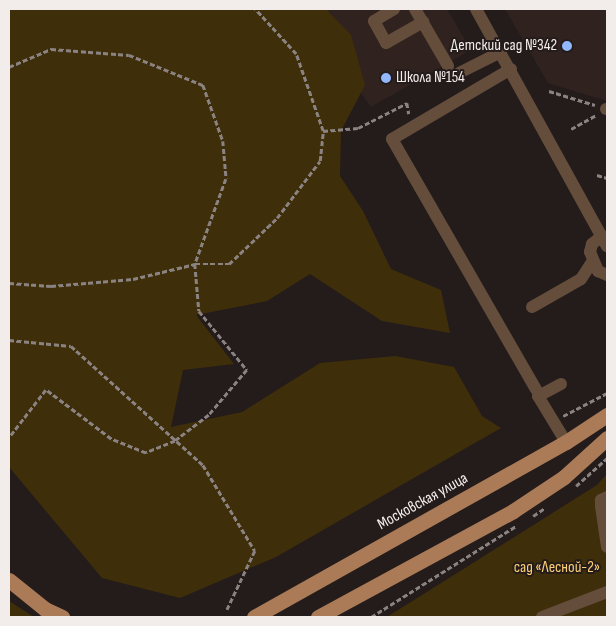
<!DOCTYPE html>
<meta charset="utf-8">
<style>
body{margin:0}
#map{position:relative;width:616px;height:626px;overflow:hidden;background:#241c1b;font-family:"Sofia Sans Condensed",sans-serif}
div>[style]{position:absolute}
.built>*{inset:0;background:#30221f}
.green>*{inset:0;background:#3f2e0a}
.path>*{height:2.5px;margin-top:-1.25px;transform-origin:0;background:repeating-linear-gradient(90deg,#8a8382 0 5px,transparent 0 7.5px)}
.minor>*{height:12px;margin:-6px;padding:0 6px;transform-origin:6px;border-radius:6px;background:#654d3c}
.major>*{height:15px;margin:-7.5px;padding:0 7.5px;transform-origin:7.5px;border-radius:7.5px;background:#ab7b57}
.dots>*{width:14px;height:14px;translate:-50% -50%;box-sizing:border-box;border:2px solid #241c1b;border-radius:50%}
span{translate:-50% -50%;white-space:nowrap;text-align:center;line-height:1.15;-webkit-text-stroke:4px #241c1b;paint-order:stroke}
.poi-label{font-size:16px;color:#f2eceb}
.right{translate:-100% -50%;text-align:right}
.left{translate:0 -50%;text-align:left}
.street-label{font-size:16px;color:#f2eceb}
.park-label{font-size:16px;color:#fdcf73}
.frame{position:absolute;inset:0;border:10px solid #f2eceb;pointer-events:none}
</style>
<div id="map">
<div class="built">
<div style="clip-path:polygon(299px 9px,447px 9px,471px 50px,371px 107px)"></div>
<div style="clip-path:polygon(505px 9px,607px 9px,607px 101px,548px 83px)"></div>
</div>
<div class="green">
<div style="clip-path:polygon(9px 9px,326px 9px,351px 35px,365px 85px,341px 131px,340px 176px,363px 211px,391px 269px,441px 290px,450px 333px,382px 321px,310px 274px,267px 301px,196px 315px,234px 364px,183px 370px,171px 427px,242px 412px,320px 363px,395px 356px,454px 367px,482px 416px,501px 428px,276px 557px,180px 598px,102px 578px,9px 467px)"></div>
<div style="clip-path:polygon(607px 474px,607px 617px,387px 617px,597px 485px)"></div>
<div style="clip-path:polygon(9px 601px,34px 617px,35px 617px,10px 617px)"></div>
</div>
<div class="path">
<div style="left:9px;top:67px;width:46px;rotate:-23.2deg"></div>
<div style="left:51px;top:49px;width:78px;rotate:4.4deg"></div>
<div style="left:129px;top:55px;width:80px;rotate:22.1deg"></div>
<div style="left:203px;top:85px;width:59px;rotate:70.3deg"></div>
<div style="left:223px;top:141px;width:38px;rotate:85deg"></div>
<div style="left:226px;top:179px;width:90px;rotate:110deg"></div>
<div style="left:195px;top:264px;width:47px;rotate:85.1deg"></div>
<div style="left:199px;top:311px;width:76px;rotate:50.9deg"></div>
<div style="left:247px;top:370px;width:59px;rotate:130.2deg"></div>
<div style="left:209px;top:415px;width:43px;rotate:142.6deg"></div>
<div style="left:175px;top:441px;width:31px;rotate:158deg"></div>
<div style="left:146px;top:453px;width:38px;rotate:-158deg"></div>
<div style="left:111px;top:439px;width:81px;rotate:-143deg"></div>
<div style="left:46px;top:390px;width:61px;rotate:127.6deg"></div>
<div style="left:549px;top:91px;width:48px;rotate:16.9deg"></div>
<div style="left:571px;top:129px;width:29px;rotate:-29deg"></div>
<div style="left:323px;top:131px;width:35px;rotate:-5deg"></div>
<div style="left:358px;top:128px;width:55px;rotate:-27deg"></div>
<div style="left:407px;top:103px;width:11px;rotate:80deg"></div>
<div style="left:597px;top:175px;width:10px;rotate:17deg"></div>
<div style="left:9px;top:283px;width:42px;rotate:4.1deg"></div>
<div style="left:51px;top:286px;width:82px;rotate:-4.9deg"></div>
<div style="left:133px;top:279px;width:64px;rotate:-13.6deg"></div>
<div style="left:195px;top:264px;width:34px"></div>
<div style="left:229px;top:264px;width:66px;rotate:-43.8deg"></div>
<div style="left:277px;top:218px;width:71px;rotate:-53deg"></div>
<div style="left:320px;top:161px;width:30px;rotate:-84deg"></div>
<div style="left:323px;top:131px;width:82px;rotate:-109.3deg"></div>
<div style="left:296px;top:54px;width:61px;rotate:-132.3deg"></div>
<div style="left:9px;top:340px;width:62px;rotate:5.5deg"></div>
<div style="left:71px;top:346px;width:178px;rotate:42deg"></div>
<div style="left:203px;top:465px;width:100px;rotate:58.8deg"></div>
<div style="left:255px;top:551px;width:65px;rotate:115.4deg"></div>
<div style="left:563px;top:416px;width:50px;rotate:-27.6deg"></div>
<div style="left:576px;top:486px;width:42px;rotate:-42.1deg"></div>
<div style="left:533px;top:516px;width:14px;rotate:-34deg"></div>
<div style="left:371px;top:617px;width:171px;rotate:-32.1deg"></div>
</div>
<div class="minor">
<div style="left:394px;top:9px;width:23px;rotate:149deg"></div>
<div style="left:374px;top:21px;width:25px;rotate:61deg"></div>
<div style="left:386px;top:43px;width:43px;rotate:-29.6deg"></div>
<div style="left:415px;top:9px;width:66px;rotate:59.9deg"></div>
<div style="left:476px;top:9px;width:271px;rotate:61.1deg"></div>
<div style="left:511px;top:69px;width:138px;rotate:149.5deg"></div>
<div style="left:392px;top:139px;width:289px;rotate:60.1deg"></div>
<div style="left:459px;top:73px;width:47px;rotate:-26.6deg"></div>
<div style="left:606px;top:109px;width:1px"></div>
<div style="left:602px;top:236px;width:13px;rotate:141deg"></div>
<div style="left:592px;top:244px;width:8px;rotate:104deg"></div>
<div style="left:590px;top:252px;width:21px;rotate:67deg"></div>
<div style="left:598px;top:271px;width:10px;rotate:24deg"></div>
<div style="left:532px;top:307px;width:56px;rotate:-29.7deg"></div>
<div style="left:581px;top:279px;width:20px;rotate:-57deg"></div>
<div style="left:561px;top:384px;width:26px;rotate:152deg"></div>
<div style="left:538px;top:396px;width:54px;rotate:58.7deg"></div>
<div style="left:607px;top:497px;width:7px;rotate:153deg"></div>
<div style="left:601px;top:500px;width:6px;rotate:90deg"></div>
<div style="left:601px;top:506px;width:41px;rotate:81.7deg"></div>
<div style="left:542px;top:617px;width:70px;rotate:-21deg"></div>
</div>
<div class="major">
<div style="left:9px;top:580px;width:46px;rotate:38.9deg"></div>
<div style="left:45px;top:609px;width:19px;rotate:25deg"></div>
<div style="left:254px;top:617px;width:358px;rotate:-29.3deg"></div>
<div style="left:566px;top:442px;width:49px;rotate:-33.4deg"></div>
<div style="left:318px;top:617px;width:222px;rotate:-28.5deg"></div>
<div style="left:513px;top:511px;width:61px;rotate:-33.7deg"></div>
<div style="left:564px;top:477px;width:58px;rotate:-42.2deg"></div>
</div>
<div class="dots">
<div style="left:567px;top:46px;background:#92b7fd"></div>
<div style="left:386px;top:78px;background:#92b7fd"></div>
</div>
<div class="poi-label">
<span class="right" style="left:557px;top:46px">Детский сад №342</span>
<span class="left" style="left:396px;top:78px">Школа №154</span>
</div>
<div class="street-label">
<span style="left:423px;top:502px;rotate:-29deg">Московская улица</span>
</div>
<div class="park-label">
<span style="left:557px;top:568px">сад «Лесной-2»</span>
</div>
<div class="frame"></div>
</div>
